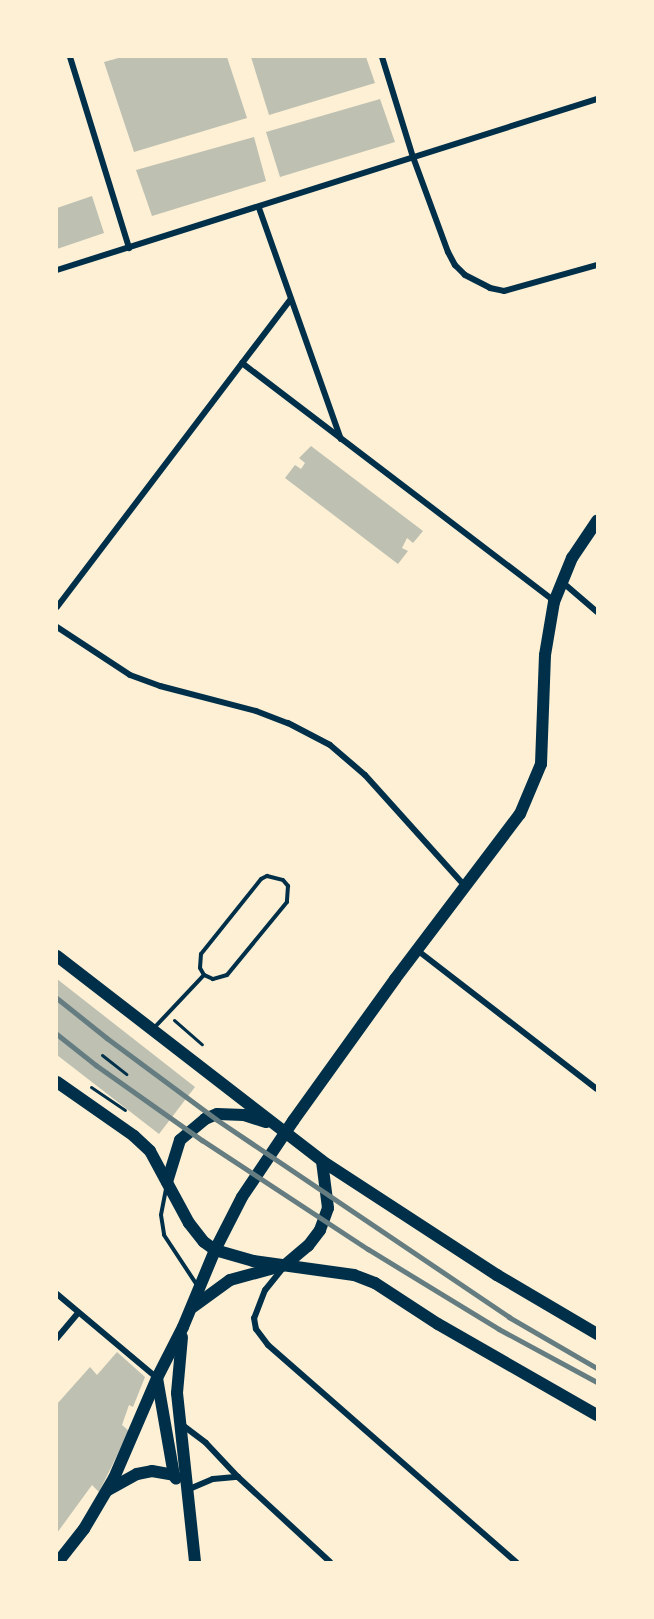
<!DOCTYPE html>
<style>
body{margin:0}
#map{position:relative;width:654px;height:1619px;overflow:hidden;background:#fdf0d5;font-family:"Fira Sans Condensed",sans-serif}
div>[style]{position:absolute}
.building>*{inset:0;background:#bec0b2}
.path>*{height:3px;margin:-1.5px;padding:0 1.5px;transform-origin:1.5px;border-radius:1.5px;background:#003049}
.service>*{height:4px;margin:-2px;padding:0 2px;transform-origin:2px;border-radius:2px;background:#003049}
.minor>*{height:6px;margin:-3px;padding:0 3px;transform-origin:3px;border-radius:3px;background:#003049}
.primary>*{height:12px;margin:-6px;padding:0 6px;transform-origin:6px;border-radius:6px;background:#003049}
.rail>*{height:4.5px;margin:-2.25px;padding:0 2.25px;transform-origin:2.25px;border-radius:2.25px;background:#657d81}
span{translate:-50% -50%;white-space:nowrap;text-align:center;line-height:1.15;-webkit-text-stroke:6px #fdf0d5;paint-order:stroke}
.frame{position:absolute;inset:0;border:58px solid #fdf0d5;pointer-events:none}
</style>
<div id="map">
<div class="building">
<div style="clip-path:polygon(122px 57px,227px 57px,247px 118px,134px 152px,104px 62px)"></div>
<div style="clip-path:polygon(251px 57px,366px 57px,375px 83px,269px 115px)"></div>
<div style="clip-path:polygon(380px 99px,395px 142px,280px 177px,266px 132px)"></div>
<div style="clip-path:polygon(254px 137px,266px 181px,152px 216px,136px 170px)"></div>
<div style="clip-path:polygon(92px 196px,104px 233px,57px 249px,57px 208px)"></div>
<div style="clip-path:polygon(311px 446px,423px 531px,413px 543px,407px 538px,402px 548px,408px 551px,398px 564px,285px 478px,295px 465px,301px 469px,305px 463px,299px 458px)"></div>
<div style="clip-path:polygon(57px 979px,195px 1087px,159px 1134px,57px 1055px)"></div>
<div style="clip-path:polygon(117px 1352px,145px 1377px,133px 1407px,129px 1405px,122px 1425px,129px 1431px,99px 1492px,92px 1485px,57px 1533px,57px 1404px,90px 1367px,97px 1375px)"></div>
</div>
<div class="path">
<div style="left:174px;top:1020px;width:37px;rotate:41deg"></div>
<div style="left:102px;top:1055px;width:31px;rotate:38deg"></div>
<div style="left:91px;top:1087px;width:41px;rotate:34.1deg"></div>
</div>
<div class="service">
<div style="left:267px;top:876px;width:16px;rotate:14deg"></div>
<div style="left:283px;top:880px;width:8px;rotate:50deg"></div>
<div style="left:288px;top:886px;width:16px;rotate:94deg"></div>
<div style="left:287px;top:902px;width:94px;rotate:129.4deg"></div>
<div style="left:227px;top:975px;width:15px;rotate:164deg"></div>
<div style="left:213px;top:979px;width:10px;rotate:-156deg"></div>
<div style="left:204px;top:975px;width:8px;rotate:-120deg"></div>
<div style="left:200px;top:968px;width:14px;rotate:-86deg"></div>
<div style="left:201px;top:954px;width:96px;rotate:-51.3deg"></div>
<div style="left:261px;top:879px;width:7px;rotate:-27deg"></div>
<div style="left:153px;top:1029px;width:74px;rotate:-46.6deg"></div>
<div style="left:166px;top:1189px;width:26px;rotate:101deg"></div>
<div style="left:161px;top:1215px;width:20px;rotate:81deg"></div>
<div style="left:164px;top:1235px;width:60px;rotate:56.6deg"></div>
</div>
<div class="minor">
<div style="left:70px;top:57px;width:200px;rotate:72.8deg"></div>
<div style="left:382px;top:57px;width:105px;rotate:72.8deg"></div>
<div style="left:413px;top:157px;width:101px;rotate:69.8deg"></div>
<div style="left:448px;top:252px;width:15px;rotate:62deg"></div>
<div style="left:455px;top:265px;width:14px;rotate:45deg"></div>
<div style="left:465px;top:275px;width:28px;rotate:27deg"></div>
<div style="left:490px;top:288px;width:14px;rotate:12deg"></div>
<div style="left:504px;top:291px;width:97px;rotate:-15.6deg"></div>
<div style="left:259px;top:208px;width:245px;rotate:70.5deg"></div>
<div style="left:57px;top:270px;width:566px;rotate:-17.57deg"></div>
<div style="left:242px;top:363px;width:392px;rotate:37.3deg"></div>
<div style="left:561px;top:581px;width:48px;rotate:40.7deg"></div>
<div style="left:57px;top:607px;width:385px;rotate:-52.8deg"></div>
<div style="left:57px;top:627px;width:87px;rotate:33.3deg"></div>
<div style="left:130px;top:675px;width:32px;rotate:20deg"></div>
<div style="left:160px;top:686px;width:99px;rotate:14.6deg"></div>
<div style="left:256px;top:711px;width:34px;rotate:21deg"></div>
<div style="left:288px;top:723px;width:47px;rotate:27.6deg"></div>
<div style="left:330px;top:745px;width:46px;rotate:40.6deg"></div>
<div style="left:365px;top:775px;width:151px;rotate:48deg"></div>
<div style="left:417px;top:950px;width:227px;rotate:37.7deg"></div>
<div style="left:283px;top:1268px;width:28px;rotate:129deg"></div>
<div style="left:265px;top:1290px;width:30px;rotate:111deg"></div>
<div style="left:254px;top:1318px;width:11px;rotate:80deg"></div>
<div style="left:256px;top:1329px;width:20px;rotate:53deg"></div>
<div style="left:268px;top:1345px;width:330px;rotate:41.2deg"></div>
<div style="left:57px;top:1294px;width:131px;rotate:40deg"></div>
<div style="left:57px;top:1338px;width:33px;rotate:-50deg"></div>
<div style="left:181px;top:1424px;width:31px;rotate:37deg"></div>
<div style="left:206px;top:1443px;width:47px;rotate:46.7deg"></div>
<div style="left:238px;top:1477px;width:125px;rotate:42.7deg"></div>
<div style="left:187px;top:1490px;width:28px;rotate:-23deg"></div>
<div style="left:213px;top:1479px;width:25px;rotate:-5deg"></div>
</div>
<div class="primary">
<div style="left:57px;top:956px;width:335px;rotate:37.7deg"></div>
<div style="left:322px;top:1161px;width:209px;rotate:33.1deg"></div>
<div style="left:497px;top:1275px;width:116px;rotate:30.5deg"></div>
<div style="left:57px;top:1082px;width:94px;rotate:35deg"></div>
<div style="left:134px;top:1136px;width:22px;rotate:43deg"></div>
<div style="left:150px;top:1151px;width:82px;rotate:61.6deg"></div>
<div style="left:189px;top:1223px;width:24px;rotate:52deg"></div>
<div style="left:204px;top:1242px;width:14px;rotate:36deg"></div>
<div style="left:215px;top:1250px;width:40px;rotate:16deg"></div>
<div style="left:253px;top:1261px;width:102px;rotate:7.9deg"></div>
<div style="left:354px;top:1275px;width:22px;rotate:21deg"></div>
<div style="left:375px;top:1283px;width:75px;rotate:33.1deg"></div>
<div style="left:438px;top:1324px;width:183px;rotate:29.8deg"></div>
<div style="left:167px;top:1182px;width:44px;rotate:-72.8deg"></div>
<div style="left:180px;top:1140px;width:33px;rotate:-40deg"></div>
<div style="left:205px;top:1119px;width:13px;rotate:-23deg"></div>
<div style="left:217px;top:1114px;width:27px;rotate:2deg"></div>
<div style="left:244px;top:1115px;width:23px;rotate:18deg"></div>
<div style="left:193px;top:1307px;width:46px;rotate:-36.1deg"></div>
<div style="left:230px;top:1280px;width:57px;rotate:-15.3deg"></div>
<div style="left:285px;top:1265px;width:30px;rotate:-40deg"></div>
<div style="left:308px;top:1246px;width:20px;rotate:-53deg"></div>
<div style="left:320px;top:1230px;width:23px;rotate:-70deg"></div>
<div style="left:328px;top:1208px;width:47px;rotate:-97.3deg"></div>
<div style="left:182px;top:1337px;width:56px;rotate:95.1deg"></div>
<div style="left:177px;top:1393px;width:170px;rotate:83.9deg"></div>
<div style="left:157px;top:1378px;width:98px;rotate:80.1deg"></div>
<div style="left:108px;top:1490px;width:33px;rotate:-29deg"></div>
<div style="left:137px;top:1474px;width:15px;rotate:-11deg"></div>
<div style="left:152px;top:1471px;width:22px;rotate:10deg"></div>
<div style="left:174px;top:1475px;width:4px;rotate:63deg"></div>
<div style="left:58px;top:1562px;width:42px;rotate:-51.8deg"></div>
<div style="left:84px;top:1529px;width:59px;rotate:-59.5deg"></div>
<div style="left:114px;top:1478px;width:109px;rotate:-66.7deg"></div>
<div style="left:157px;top:1378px;width:57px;rotate:-63deg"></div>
<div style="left:183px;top:1327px;width:83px;rotate:-67.4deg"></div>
<div style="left:215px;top:1250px;width:59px;rotate:-63deg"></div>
<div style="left:242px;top:1197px;width:92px;rotate:-56.1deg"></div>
<div style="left:293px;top:1121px;width:175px;rotate:-54.3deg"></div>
<div style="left:395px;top:979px;width:207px;rotate:-52.9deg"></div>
<div style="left:520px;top:814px;width:54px;rotate:-67.2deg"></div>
<div style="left:541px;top:764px;width:109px;rotate:-87.9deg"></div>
<div style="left:545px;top:655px;width:54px;rotate:-80.4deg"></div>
<div style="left:554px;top:602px;width:48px;rotate:-67.8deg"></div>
<div style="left:572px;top:558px;width:45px;rotate:-56deg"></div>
</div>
<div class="rail">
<div style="left:57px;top:998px;width:64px;rotate:38.7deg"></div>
<div style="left:107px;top:1038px;width:136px;rotate:36.6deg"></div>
<div style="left:216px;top:1119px;width:354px;rotate:34deg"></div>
<div style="left:509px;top:1317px;width:102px;rotate:30.1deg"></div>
<div style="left:57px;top:1034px;width:50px;rotate:38.5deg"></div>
<div style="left:96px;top:1065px;width:130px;rotate:35.3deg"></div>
<div style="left:202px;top:1140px;width:199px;rotate:33.3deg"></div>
<div style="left:368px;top:1249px;width:153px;rotate:31.4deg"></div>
<div style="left:499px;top:1329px;width:111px;rotate:28.4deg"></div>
</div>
<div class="frame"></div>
</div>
